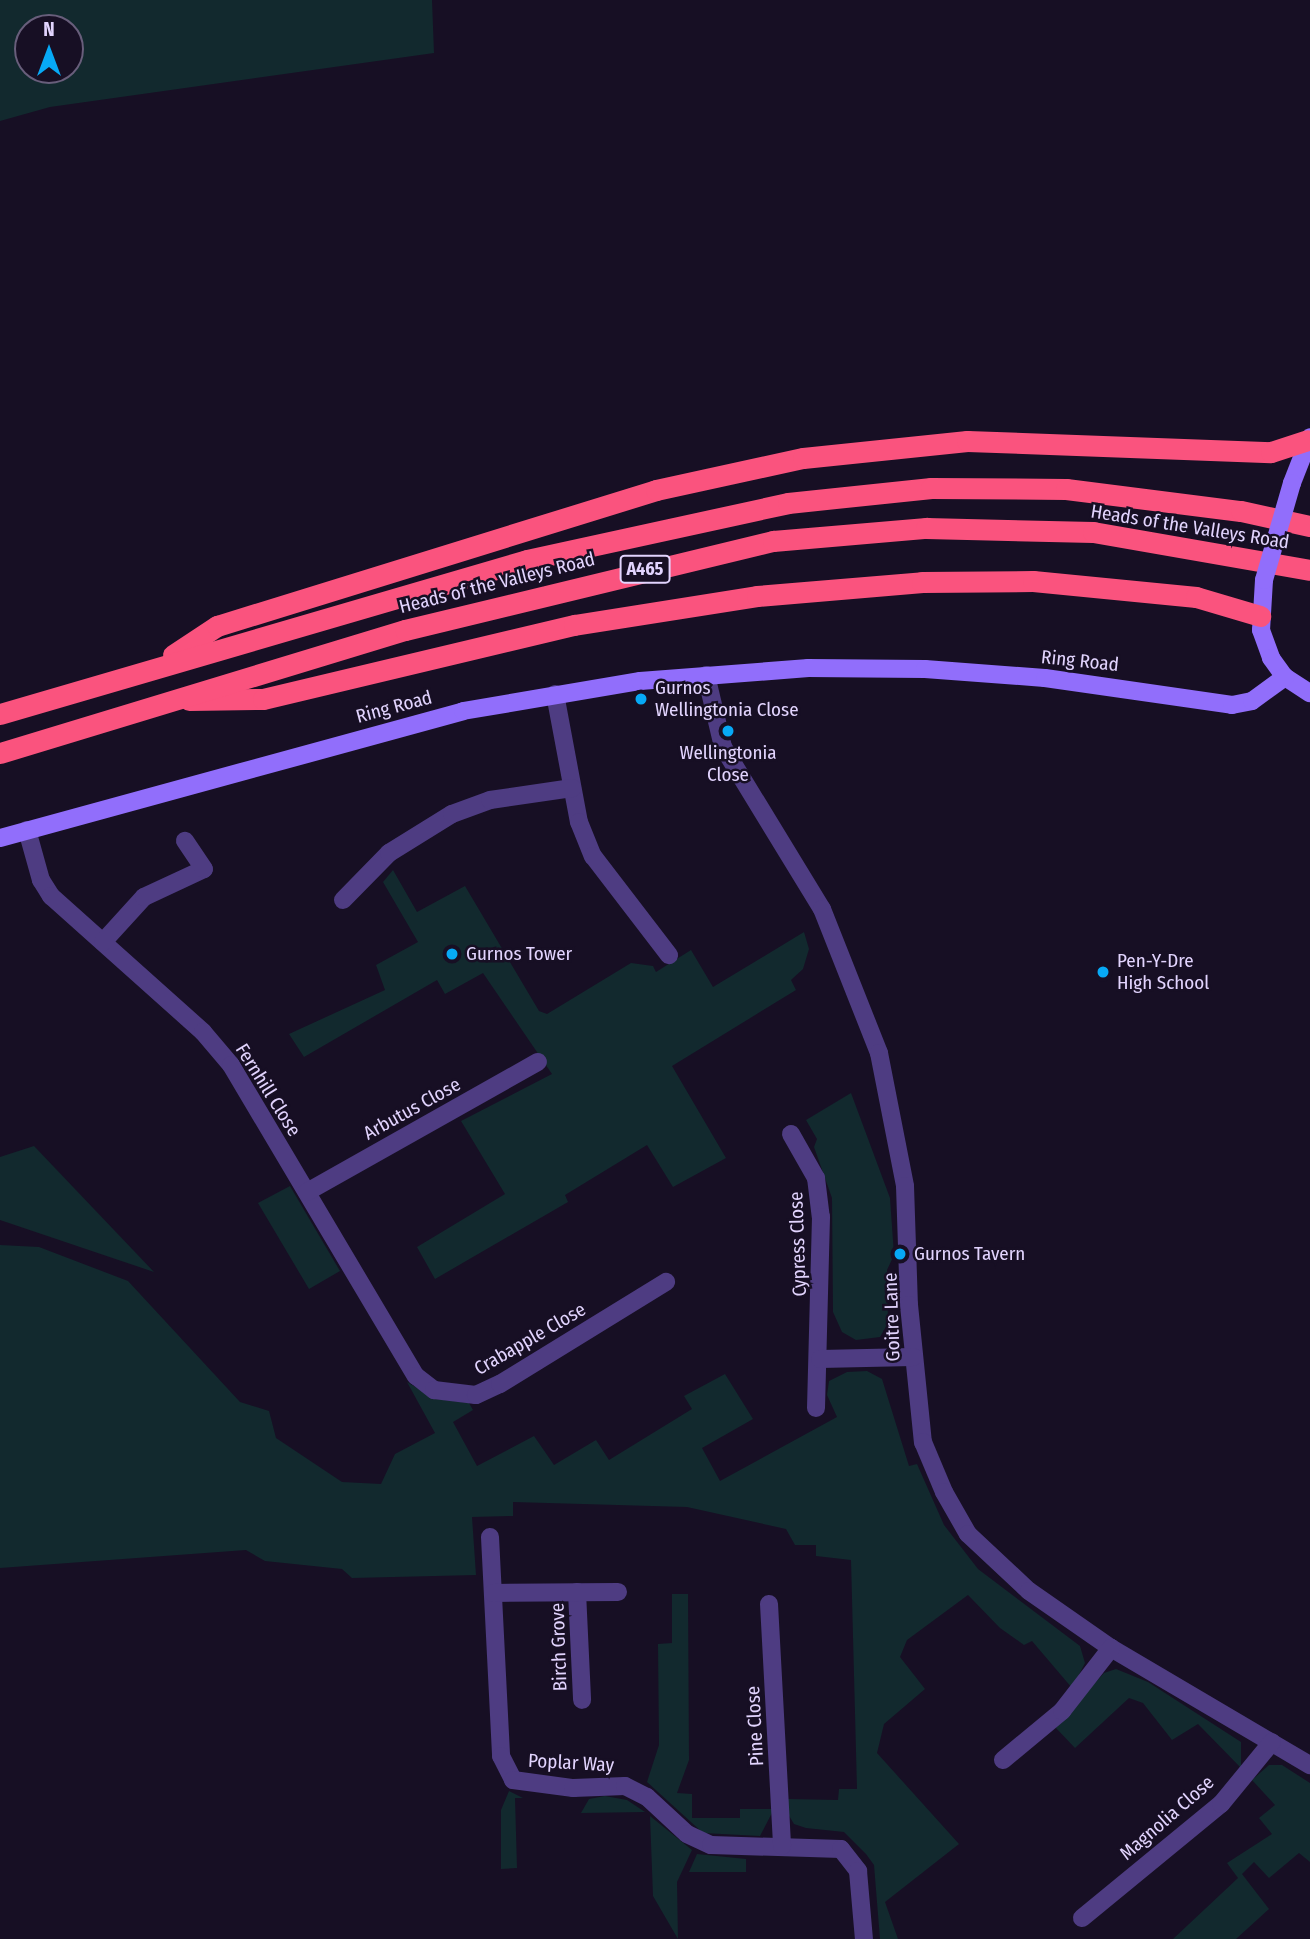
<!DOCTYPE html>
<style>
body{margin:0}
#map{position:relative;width:1310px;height:1939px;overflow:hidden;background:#170f24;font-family:"Fira Sans Condensed",sans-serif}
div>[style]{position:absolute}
.green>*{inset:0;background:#12292e}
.street>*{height:18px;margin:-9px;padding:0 9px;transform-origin:9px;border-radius:9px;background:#4e3c82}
.secondary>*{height:18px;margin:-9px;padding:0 9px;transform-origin:9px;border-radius:9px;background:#916efb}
.highway>*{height:21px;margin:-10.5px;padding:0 10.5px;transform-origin:10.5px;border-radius:10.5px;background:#fa537e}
.secondary-bridge>*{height:18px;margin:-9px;padding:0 9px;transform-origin:9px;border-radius:9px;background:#916efb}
.dots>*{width:19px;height:19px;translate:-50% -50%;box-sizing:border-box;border:4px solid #170f24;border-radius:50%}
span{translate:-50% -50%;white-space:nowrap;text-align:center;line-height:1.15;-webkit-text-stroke:5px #170f24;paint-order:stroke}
.shield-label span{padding:2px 5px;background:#170f24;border:2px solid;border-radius:5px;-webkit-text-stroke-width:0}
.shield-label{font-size:18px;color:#e2d4fe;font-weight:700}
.street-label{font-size:19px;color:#e2d4fe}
.poi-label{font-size:19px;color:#e2d4fe}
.left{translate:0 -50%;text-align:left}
.north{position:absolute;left:14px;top:14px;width:70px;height:70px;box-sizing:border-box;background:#170f24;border:2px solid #685e7b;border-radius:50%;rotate:0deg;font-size:19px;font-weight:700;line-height:28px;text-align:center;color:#e2d4fe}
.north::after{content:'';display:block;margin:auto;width:24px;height:32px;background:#07a9f6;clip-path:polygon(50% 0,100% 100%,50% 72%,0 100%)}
</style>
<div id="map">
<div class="green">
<div style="clip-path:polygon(evenodd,0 0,432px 0,434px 53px,50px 107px,0 121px,0 0,28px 28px,70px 28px,70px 70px,28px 70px,28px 28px)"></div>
<div style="clip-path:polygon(393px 870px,417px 912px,465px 886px,539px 1011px,547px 1014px,631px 963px,653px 966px,656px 972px,691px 950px,713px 987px,804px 932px,809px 949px,803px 969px,791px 980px,796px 990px,672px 1066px,726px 1158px,673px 1187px,647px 1145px,565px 1195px,568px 1202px,435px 1279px,417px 1247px,505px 1194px,461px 1121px,552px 1074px,483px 973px,445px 994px,437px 980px,304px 1057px,289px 1034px,385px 990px,376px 965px,418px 942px,383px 882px)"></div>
<div style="clip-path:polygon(851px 1093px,890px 1198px,894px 1255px,887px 1270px,888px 1323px,880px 1337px,856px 1340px,842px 1332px,833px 1312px,832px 1198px,814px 1147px,817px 1139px,806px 1120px)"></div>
<div style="clip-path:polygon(34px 1146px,154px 1272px,0 1220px,0 1157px)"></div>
<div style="clip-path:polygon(290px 1186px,340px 1271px,309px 1289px,258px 1203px)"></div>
<div style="clip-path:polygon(0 1245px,39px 1247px,128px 1281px,240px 1402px,269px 1411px,276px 1438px,342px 1482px,381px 1484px,395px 1454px,435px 1433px,407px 1382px,436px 1399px,469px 1403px,473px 1410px,453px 1422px,477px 1466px,534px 1436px,554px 1465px,596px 1440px,609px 1460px,692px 1409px,684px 1396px,725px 1374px,753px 1419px,702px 1448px,720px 1481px,837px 1417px,827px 1395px,829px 1381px,847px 1372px,867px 1371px,882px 1379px,909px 1466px,917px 1464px,944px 1525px,978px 1569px,1080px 1646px,1085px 1663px,1072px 1688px,1032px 1641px,1024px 1645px,1000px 1628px,968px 1595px,907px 1640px,900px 1657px,925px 1689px,884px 1724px,877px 1753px,959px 1844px,885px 1902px,898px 1939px,880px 1939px,874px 1865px,866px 1854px,844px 1832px,806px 1828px,794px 1824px,788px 1814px,788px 1799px,838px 1800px,839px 1789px,857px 1789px,851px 1560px,816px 1556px,816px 1545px,795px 1545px,786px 1529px,687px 1507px,513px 1502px,513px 1516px,472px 1517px,476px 1575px,352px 1578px,342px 1569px,265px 1561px,246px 1550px,0 1568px)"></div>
<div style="clip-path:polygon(672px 1594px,688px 1594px,689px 1760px,677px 1793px,692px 1794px,692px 1818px,740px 1818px,740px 1809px,774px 1809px,760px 1836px,703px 1833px,647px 1782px,659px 1745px,658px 1644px,672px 1643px)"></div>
<div style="clip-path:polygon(1116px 1669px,1148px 1682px,1241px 1742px,1241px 1768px,1198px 1724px,1172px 1740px,1143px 1703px,1129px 1698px,1075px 1748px,1055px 1727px,1104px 1673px)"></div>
<div style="clip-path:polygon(1269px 1765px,1282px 1765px,1310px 1783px,1310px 1862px,1299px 1853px,1269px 1878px,1254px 1862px,1242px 1874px,1269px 1909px,1236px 1939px,1173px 1939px,1238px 1878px,1227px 1863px,1272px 1834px,1259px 1818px,1275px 1805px,1252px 1780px)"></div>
<div style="clip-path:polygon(509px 1791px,523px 1798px,515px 1798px,517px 1868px,501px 1869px,501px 1810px)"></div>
<div style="clip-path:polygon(605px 1796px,627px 1800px,645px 1812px,581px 1813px,589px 1799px)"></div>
<div style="clip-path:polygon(650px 1816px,692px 1850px,677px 1882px,678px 1939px,653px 1896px)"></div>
<div style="clip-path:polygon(697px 1854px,746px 1859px,746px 1872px,689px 1872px)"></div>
</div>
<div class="street">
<div style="left:706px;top:675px;width:74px;rotate:76.7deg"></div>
<div style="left:723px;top:747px;width:190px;rotate:58.6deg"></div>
<div style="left:822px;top:909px;width:155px;rotate:68.4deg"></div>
<div style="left:879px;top:1053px;width:136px;rotate:78.9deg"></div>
<div style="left:905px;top:1186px;width:119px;rotate:88.1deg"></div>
<div style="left:909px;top:1305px;width:138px;rotate:84.2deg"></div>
<div style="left:923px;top:1442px;width:54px;rotate:67.2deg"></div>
<div style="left:944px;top:1492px;width:48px;rotate:60.3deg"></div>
<div style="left:968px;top:1534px;width:83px;rotate:43.1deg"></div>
<div style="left:1029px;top:1591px;width:100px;rotate:34.8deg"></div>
<div style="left:1111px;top:1648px;width:231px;rotate:30.5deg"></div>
<div style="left:555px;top:694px;width:130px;rotate:79.4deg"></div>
<div style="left:579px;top:822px;width:37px;rotate:68deg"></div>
<div style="left:593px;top:856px;width:125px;rotate:52.5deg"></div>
<div style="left:27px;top:830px;width:52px;rotate:74.4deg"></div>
<div style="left:41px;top:880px;width:19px;rotate:58deg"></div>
<div style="left:51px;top:896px;width:204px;rotate:41.8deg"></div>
<div style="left:203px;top:1032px;width:43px;rotate:49.7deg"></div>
<div style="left:231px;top:1065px;width:362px;rotate:59.3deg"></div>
<div style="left:416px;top:1376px;width:23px;rotate:38deg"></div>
<div style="left:434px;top:1390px;width:42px;rotate:6.8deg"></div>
<div style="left:476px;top:1395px;width:26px;rotate:-25deg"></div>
<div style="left:500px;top:1384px;width:195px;rotate:-31.6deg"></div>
<div style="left:343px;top:900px;width:66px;rotate:-45.6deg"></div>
<div style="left:389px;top:853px;width:74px;rotate:-31.8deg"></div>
<div style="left:452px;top:814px;width:40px;rotate:-20.2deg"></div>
<div style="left:490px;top:800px;width:83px;rotate:-8.3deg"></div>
<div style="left:103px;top:942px;width:61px;rotate:-47.7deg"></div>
<div style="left:144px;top:897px;width:66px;rotate:-25deg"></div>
<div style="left:204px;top:869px;width:34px;rotate:-124deg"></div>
<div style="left:791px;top:1134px;width:51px;rotate:60.4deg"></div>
<div style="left:816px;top:1178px;width:39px;rotate:83deg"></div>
<div style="left:821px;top:1217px;width:191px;rotate:91.5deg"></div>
<div style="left:307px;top:1192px;width:265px;rotate:-29.4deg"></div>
<div style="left:820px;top:1359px;width:93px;rotate:-1.2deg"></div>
<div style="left:490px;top:1537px;width:219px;rotate:87.1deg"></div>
<div style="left:501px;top:1756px;width:27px;rotate:63deg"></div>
<div style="left:513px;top:1780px;width:61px;rotate:7.6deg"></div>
<div style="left:573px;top:1788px;width:52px;rotate:-2.2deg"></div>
<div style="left:625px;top:1786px;width:25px;rotate:27deg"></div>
<div style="left:647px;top:1797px;width:54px;rotate:42.8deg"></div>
<div style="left:687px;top:1834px;width:26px;rotate:25deg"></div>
<div style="left:711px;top:1845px;width:130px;rotate:1.8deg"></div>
<div style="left:841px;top:1849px;width:28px;rotate:52deg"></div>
<div style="left:858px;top:1871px;width:68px;rotate:85deg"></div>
<div style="left:577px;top:1592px;width:108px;rotate:87.3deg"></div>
<div style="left:493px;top:1593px;width:125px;rotate:-0.5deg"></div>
<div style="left:769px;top:1604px;width:242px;rotate:86.9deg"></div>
<div style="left:1003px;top:1760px;width:77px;rotate:-39.7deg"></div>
<div style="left:1062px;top:1711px;width:80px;rotate:-52.1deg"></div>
<div style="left:1082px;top:1918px;width:180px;rotate:-39.4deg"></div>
<div style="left:1221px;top:1804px;width:80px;rotate:-50.6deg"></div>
</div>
<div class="secondary">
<div style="left:1292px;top:483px;width:49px;rotate:-68.6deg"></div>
<div style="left:1264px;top:580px;width:50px;rotate:93.4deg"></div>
<div style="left:1261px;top:630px;width:30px;rotate:70deg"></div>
<div style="left:1271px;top:658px;width:24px;rotate:54deg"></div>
<div style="left:1285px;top:677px;width:30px;rotate:33deg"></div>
<div style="left:0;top:838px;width:480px;rotate:-15.3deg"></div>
<div style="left:463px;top:711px;width:180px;rotate:-9.6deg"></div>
<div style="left:640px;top:681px;width:169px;rotate:-4.4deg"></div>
<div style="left:808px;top:668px;width:117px;rotate:0.5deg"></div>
<div style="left:925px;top:669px;width:120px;rotate:4.3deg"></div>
<div style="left:1045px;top:678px;width:189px;rotate:8.2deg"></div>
<div style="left:1232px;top:705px;width:20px;rotate:-11deg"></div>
<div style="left:1252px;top:701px;width:41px;rotate:-36deg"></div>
</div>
<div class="highway">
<div style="left:173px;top:655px;width:53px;rotate:-33.4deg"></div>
<div style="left:217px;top:626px;width:460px;rotate:-17.2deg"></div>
<div style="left:656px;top:490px;width:150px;rotate:-12.3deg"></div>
<div style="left:803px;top:458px;width:165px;rotate:-5.9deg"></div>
<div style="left:967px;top:441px;width:304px;rotate:2.1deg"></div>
<div style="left:1271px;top:452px;width:38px;rotate:-18deg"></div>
<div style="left:189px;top:700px;width:74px;rotate:-0.8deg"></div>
<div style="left:263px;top:699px;width:320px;rotate:-13.4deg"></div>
<div style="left:574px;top:625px;width:185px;rotate:-9deg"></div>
<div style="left:757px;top:596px;width:166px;rotate:-4.8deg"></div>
<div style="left:922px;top:582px;width:111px;rotate:-0.5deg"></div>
<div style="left:1033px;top:581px;width:164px;rotate:5.6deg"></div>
<div style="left:1196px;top:597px;width:67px;rotate:16.5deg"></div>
<div style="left:0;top:714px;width:549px;rotate:-16.29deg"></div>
<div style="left:527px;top:560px;width:267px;rotate:-12.3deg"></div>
<div style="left:788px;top:503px;width:144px;rotate:-6deg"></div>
<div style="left:931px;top:488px;width:135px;rotate:0.4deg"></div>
<div style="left:1066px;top:489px;width:176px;rotate:7.2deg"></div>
<div style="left:1241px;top:511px;width:71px;rotate:12.3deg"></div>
<div style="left:0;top:753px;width:423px;rotate:-16.9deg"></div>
<div style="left:405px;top:630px;width:379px;rotate:-13.6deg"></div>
<div style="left:773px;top:541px;width:154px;rotate:-4.9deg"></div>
<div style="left:926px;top:528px;width:167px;rotate:1.4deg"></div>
<div style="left:1093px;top:532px;width:220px;rotate:9.9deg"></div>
</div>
<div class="secondary-bridge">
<div style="left:1264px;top:580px;width:101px;rotate:-73.9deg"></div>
</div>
<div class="dots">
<div style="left:641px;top:699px;background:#07a9f6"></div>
<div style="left:728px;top:731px;background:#07a9f6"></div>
<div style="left:452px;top:954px;background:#07a9f6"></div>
<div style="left:1103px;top:972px;background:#07a9f6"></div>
<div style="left:900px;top:1254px;background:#07a9f6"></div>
</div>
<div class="shield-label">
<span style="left:645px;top:569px">A465</span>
</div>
<div class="street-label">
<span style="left:1190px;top:527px;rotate:9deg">Heads of the Valleys Road</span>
<span style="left:497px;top:583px;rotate:-14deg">Heads of the Valleys Road</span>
<span style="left:1080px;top:661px;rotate:6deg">Ring Road</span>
<span style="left:394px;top:707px;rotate:-15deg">Ring Road</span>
<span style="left:268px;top:1090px;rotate:58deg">Fernhill Close</span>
<span style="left:412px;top:1109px;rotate:-29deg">Arbutus Close</span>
<span style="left:798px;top:1244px;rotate:-92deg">Cypress Close</span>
<span style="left:892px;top:1317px;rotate:-92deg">Goitre Lane</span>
<span style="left:530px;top:1339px;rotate:-30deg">Crabapple Close</span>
<span style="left:559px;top:1647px;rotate:-92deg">Birch Grove</span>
<span style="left:755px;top:1726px;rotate:-93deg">Pine Close</span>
<span style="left:571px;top:1763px;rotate:3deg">Poplar Way</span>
<span style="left:1167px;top:1818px;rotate:-41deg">Magnolia Close</span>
</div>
<div class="poi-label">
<span class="left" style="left:655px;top:699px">Gurnos<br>Wellingtonia Close</span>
<span style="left:728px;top:764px">Wellingtonia<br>Close</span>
<span class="left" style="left:466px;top:954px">Gurnos Tower</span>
<span class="left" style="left:1117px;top:972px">Pen-Y-Dre<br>High School</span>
<span class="left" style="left:914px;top:1254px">Gurnos Tavern</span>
</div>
<div class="north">N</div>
</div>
